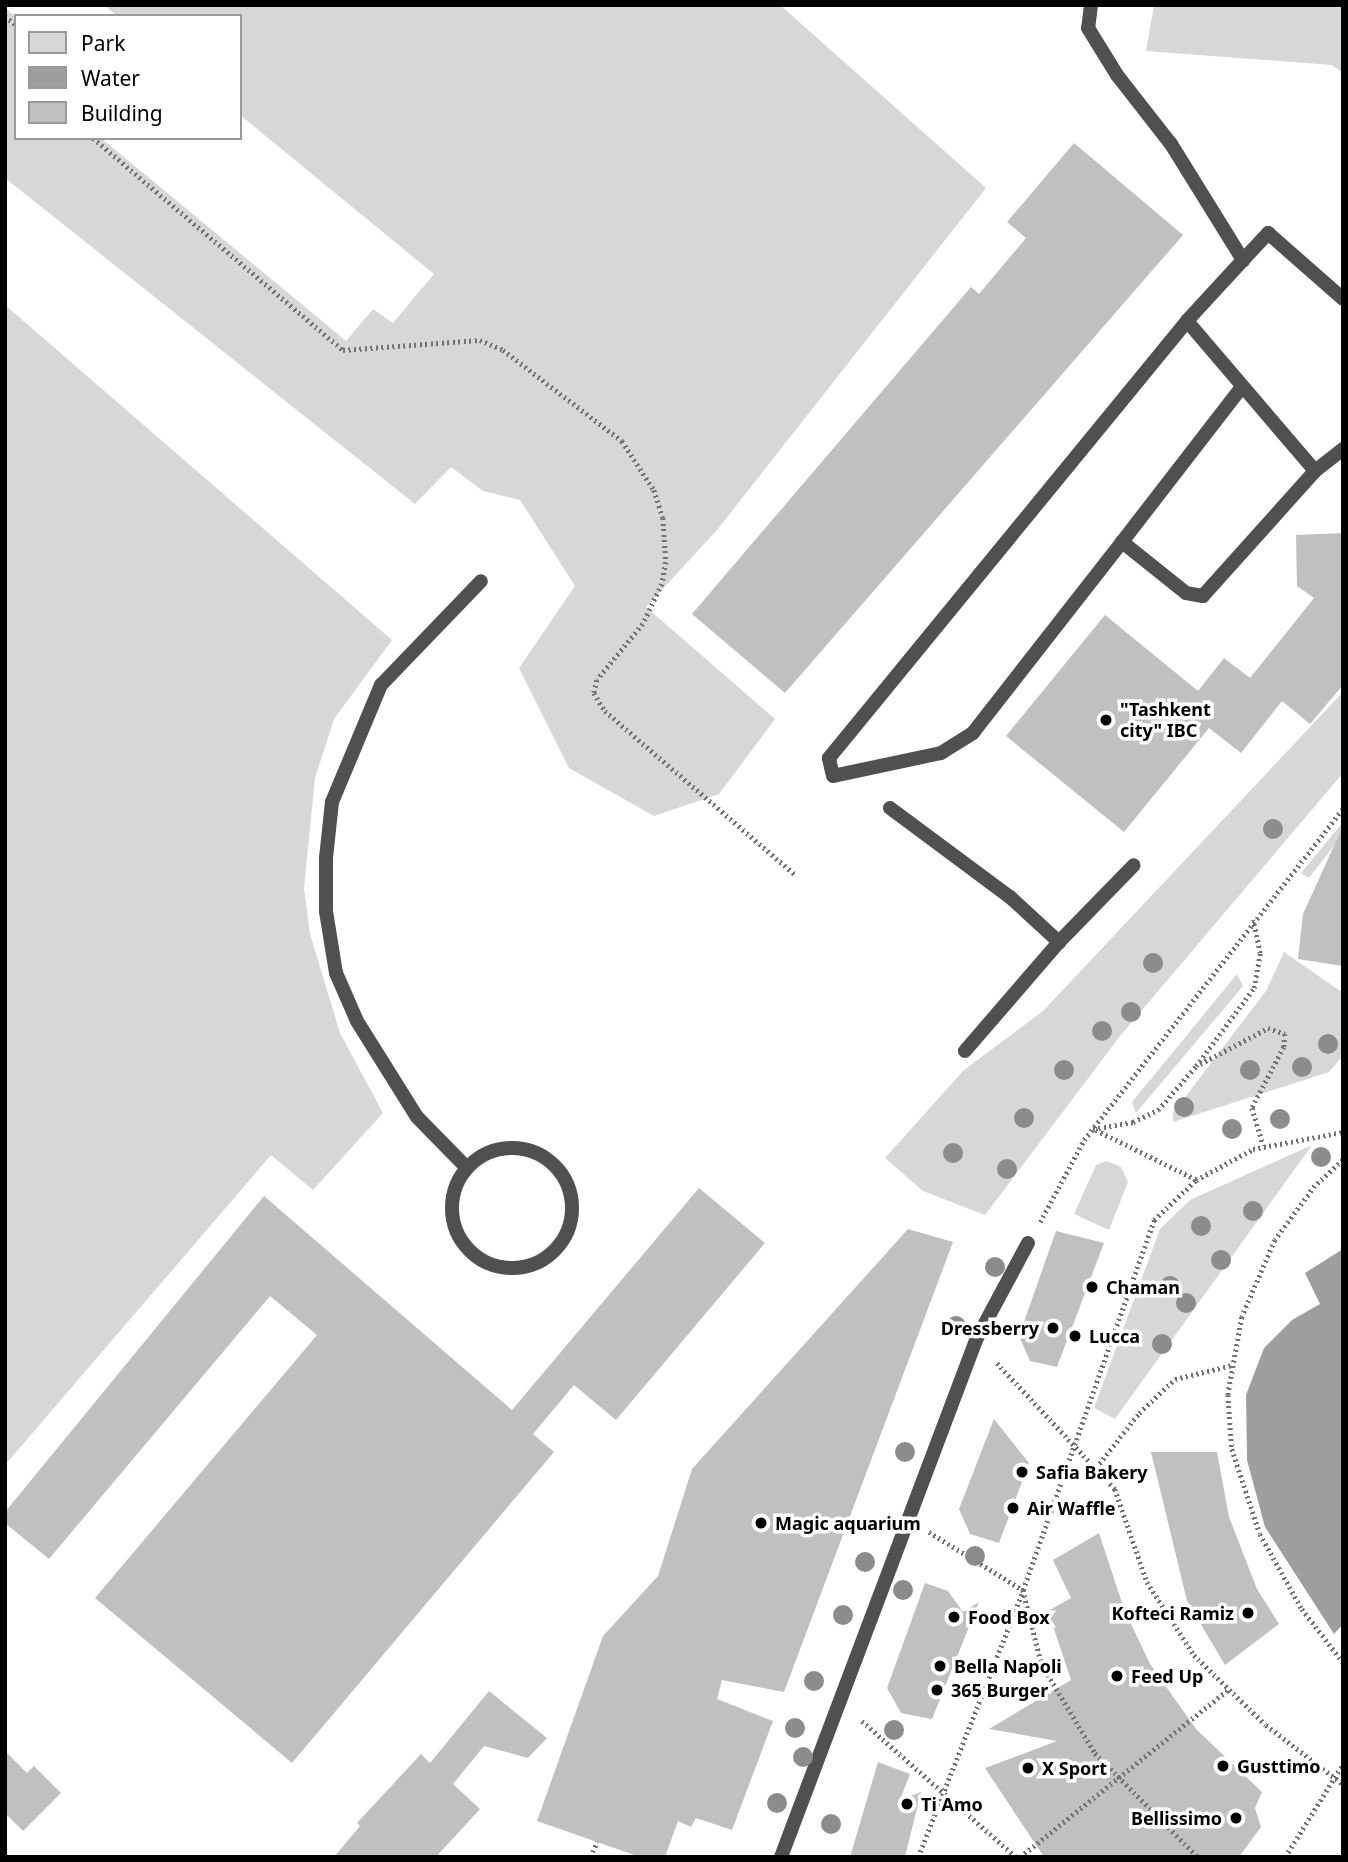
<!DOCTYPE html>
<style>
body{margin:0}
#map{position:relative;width:1348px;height:1862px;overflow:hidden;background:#fff;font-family:"Noto Sans",sans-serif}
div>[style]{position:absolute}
.green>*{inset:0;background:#d7d7d7}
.water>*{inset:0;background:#9e9e9e}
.building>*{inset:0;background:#c0c0c0}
.path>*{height:4.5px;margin-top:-2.25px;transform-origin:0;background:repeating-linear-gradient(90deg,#727272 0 2px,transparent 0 5.5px)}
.lane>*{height:14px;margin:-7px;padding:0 7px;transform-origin:7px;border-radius:7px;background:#505050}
.lane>.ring{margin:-7px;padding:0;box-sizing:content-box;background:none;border:14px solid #505050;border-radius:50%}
.trees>*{width:20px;height:20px;margin:-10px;border-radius:50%;background:#8c8c8c}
.dots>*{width:19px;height:19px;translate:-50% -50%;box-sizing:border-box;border:4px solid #fff;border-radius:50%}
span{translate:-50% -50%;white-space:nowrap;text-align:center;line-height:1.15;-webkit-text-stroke:7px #fff;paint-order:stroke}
.poi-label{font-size:18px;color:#000;font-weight:700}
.left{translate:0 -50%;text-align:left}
.right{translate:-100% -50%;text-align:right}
.frame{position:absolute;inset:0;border:7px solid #000;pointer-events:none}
.legend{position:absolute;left:14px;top:14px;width:228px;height:126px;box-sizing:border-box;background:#fff;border:2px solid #999;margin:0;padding:9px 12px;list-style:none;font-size:21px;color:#000}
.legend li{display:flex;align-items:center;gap:14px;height:35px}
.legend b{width:35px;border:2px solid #999}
</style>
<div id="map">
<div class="green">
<div style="clip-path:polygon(104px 5px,780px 5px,986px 188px,717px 530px,646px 607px,775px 719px,719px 794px,654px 816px,569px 768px,519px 668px,575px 586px,520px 500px,483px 491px,451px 467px,415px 504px,5px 178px,5px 8px,16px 17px,16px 138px,101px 138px,346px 341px,373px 309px,393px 323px,434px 274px,240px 115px,240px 16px,117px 16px)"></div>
<div style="clip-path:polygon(1154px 5px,1343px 5px,1343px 73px,1332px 65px,1146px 51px)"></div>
<div style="clip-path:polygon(5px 305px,392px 640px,334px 719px,315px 778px,304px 888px,310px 934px,340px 1033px,383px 1113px,313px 1190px,271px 1155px,5px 1465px)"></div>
<div style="clip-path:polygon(1343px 692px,1343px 773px,1120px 1036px,985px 1215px,923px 1191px,885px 1158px,964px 1070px,1043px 1011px)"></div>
<div style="clip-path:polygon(1343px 822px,1343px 834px,1309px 878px,1301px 873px)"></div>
<div style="clip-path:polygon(1284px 952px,1343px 993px,1343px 1056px,1329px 1072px,1173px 1122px,1173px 1113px,1266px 991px)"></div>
<div style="clip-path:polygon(1237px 974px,1243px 986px,1136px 1113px,1132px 1102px)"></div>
<div style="clip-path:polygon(1312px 1145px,1115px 1419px,1094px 1408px,1160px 1229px,1190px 1200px)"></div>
<div style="clip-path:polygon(1107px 1161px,1121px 1167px,1128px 1182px,1109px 1230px,1074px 1214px,1096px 1165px)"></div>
</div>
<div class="water">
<div style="clip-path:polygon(1343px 1249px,1343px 1624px,1334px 1634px,1265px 1527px,1247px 1460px,1246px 1395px,1264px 1348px,1292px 1320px,1320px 1304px,1305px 1273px)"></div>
</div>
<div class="building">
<div style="clip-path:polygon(1074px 143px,1183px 235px,785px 693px,692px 614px,971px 287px,979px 294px,1026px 238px,1007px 222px)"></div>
<div style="clip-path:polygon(1343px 533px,1343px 685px,1310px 724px,1282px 701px,1241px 753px,1209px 728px,1124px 832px,1006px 736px,1105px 615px,1198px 691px,1224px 658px,1250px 678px,1314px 598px,1297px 586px,1296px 535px)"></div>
<div style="clip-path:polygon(1343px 826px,1343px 966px,1298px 959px,1303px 914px)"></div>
<div style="clip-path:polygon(699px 1188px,765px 1243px,616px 1420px,574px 1385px,533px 1434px,554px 1452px,292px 1763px,95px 1598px,317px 1335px,270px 1296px,49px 1559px,5px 1523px,5px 1512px,264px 1196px,512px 1410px)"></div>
<div style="clip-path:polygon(908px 1229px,953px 1242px,784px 1692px,722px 1680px,717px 1699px,773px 1721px,732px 1830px,696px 1818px,691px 1827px,678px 1821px,665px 1857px,640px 1857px,537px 1821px,603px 1636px,658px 1576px,692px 1469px)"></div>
<div style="clip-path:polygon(1056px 1231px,1104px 1243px,1057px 1367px,1030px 1361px,1019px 1336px)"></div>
<div style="clip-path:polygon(994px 1419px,1029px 1463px,999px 1543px,970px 1534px,959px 1509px)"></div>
<div style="clip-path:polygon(1151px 1452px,1217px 1452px,1229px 1517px,1257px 1589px,1279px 1624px,1225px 1665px,1187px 1601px)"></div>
<div style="clip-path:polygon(1099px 1533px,1124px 1609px,1150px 1664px,1196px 1729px,1262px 1792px,1255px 1808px,1261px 1827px,1239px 1857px,1044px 1857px,985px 1768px,1057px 1741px,989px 1729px,1071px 1680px,1048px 1611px,1071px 1598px,1053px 1560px)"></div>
<div style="clip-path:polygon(925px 1583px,948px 1591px,963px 1612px,979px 1602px,932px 1719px,901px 1713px,887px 1688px)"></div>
<div style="clip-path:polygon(489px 1691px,547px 1738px,528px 1758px,484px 1746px,453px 1784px,480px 1809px,436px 1857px,334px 1857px,360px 1826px,357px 1823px,421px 1754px,430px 1763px)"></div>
<div style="clip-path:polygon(5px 1751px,27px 1773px,34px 1766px,61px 1793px,23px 1831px,5px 1813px)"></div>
<div style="clip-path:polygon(878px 1762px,910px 1774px,900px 1800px,921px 1792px,905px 1857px,850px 1857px)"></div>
</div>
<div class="path">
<div style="left:5px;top:16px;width:14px;rotate:39deg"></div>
<div style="left:93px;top:138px;width:328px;rotate:40.3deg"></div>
<div style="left:343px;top:350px;width:137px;rotate:-4.2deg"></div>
<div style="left:480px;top:340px;width:25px;rotate:23deg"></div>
<div style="left:503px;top:350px;width:150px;rotate:37.4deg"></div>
<div style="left:622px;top:441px;width:59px;rotate:56.9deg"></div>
<div style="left:654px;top:490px;width:29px;rotate:72deg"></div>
<div style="left:663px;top:518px;width:44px;rotate:86.1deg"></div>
<div style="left:666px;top:562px;width:22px;rotate:100deg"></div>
<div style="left:662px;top:584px;width:44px;rotate:115.4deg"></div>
<div style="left:643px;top:624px;width:72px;rotate:129.4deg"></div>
<div style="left:597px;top:680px;width:13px;rotate:103deg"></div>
<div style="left:594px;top:693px;width:21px;rotate:59deg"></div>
<div style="left:605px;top:711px;width:252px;rotate:40.7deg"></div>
<div style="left:1200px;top:1064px;width:77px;rotate:-27.9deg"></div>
<div style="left:1268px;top:1028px;width:18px;rotate:19deg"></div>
<div style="left:1285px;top:1034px;width:13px;rotate:94deg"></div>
<div style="left:1284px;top:1047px;width:69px;rotate:117.7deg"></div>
<div style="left:1252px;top:1108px;width:39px;rotate:73deg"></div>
<div style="left:1343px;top:1160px;width:38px;rotate:137deg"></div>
<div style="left:1315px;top:1186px;width:67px;rotate:126.5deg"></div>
<div style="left:1275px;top:1240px;width:84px;rotate:113.2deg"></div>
<div style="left:1242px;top:1317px;width:79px;rotate:100.2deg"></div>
<div style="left:1228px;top:1395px;width:54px;rotate:85.8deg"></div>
<div style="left:1232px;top:1449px;width:89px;rotate:71.8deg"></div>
<div style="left:1260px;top:1534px;width:86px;rotate:60.8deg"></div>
<div style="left:1302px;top:1609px;width:67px;rotate:52.3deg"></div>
<div style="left:1196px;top:1180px;width:115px;rotate:-153.7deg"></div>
<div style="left:1093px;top:1129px;width:41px;rotate:-9.9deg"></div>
<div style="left:1133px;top:1122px;width:28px;rotate:-26deg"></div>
<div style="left:1158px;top:1110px;width:58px;rotate:-49.2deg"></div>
<div style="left:1196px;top:1066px;width:97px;rotate:-53.4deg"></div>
<div style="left:1254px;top:988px;width:36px;rotate:-80deg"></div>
<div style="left:1260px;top:953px;width:34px;rotate:-102deg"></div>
<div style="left:1040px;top:1222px;width:93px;rotate:-61.8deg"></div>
<div style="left:1084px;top:1140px;width:420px;rotate:-52deg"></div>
<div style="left:997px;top:1363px;width:173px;rotate:46.9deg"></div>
<div style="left:1115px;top:1489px;width:98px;rotate:71deg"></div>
<div style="left:1147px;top:1582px;width:87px;rotate:57.2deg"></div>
<div style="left:1194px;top:1655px;width:100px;rotate:44.2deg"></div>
<div style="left:1266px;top:1725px;width:97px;rotate:37.5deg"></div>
<div style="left:1096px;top:1468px;width:70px;rotate:-52deg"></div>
<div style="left:1139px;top:1413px;width:50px;rotate:-43.4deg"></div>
<div style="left:1175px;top:1379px;width:60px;rotate:-13.6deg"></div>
<div style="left:929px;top:1532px;width:110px;rotate:31.7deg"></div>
<div style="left:1023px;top:1590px;width:77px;rotate:75.8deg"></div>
<div style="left:1042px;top:1665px;width:103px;rotate:58.9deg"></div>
<div style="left:1095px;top:1753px;width:146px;rotate:45.3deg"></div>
<div style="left:862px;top:1721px;width:205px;rotate:41.4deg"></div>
<div style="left:590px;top:1857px;width:17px;rotate:-65deg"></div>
<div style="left:918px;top:1857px;width:287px;rotate:-68.5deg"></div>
<div style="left:1023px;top:1590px;width:393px;rotate:-70.5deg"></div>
<div style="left:1154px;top:1220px;width:58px;rotate:-43.6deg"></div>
<div style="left:1196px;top:1180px;width:65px;rotate:-28.5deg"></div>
<div style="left:1253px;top:1149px;width:92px;rotate:-10.7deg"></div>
<div style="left:1020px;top:1857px;width:268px;rotate:-38.8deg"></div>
<div style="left:1285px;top:1857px;width:110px;rotate:-58.1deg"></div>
</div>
<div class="lane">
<div style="left:1091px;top:5px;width:23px;rotate:97deg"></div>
<div style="left:1088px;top:28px;width:55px;rotate:58.3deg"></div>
<div style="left:1117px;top:75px;width:88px;rotate:52deg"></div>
<div style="left:1171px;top:144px;width:137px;rotate:58.2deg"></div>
<div style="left:1243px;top:260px;width:83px;rotate:132.6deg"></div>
<div style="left:1187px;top:321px;width:197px;rotate:49.5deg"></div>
<div style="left:1315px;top:471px;width:168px;rotate:131.9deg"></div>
<div style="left:1203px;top:596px;width:17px;rotate:-170deg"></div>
<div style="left:1186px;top:593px;width:82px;rotate:-141.4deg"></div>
<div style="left:1122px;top:542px;width:242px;rotate:128deg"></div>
<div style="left:973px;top:733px;width:38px;rotate:148deg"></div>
<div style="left:941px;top:753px;width:110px;rotate:168deg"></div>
<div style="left:833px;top:776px;width:18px;rotate:-103deg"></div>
<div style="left:829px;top:758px;width:565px;rotate:-50.67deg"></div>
<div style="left:1243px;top:260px;width:37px;rotate:-47deg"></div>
<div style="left:1268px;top:233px;width:100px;rotate:41.3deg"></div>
<div style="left:1315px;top:471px;width:36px;rotate:-38deg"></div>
<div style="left:1122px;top:542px;width:195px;rotate:-52.3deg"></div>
<div style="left:890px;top:808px;width:149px;rotate:36.6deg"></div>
<div style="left:1010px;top:897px;width:67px;rotate:42.6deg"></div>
<div style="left:1059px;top:942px;width:144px;rotate:130.8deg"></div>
<div style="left:1059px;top:942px;width:107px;rotate:-45.8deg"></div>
<div class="ring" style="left:452px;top:1148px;width:106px;height:106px"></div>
<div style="left:467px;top:1168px;width:71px;rotate:-134.4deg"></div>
<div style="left:417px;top:1117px;width:113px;rotate:-122deg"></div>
<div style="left:357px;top:1021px;width:52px;rotate:-113.6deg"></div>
<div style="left:336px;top:973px;width:63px;rotate:-99.2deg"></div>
<div style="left:326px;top:911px;width:53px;rotate:-90deg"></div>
<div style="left:326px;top:858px;width:56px;rotate:-83.9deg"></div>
<div style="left:332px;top:802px;width:127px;rotate:-67.3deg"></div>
<div style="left:381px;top:685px;width:144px;rotate:-46.1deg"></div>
<div style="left:781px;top:1857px;width:553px;rotate:-69.33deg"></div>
<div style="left:976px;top:1340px;width:110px;rotate:-61.8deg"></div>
</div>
<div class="trees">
<div style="left:1273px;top:829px"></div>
<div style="left:1153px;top:963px"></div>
<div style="left:1131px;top:1012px"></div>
<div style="left:1102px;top:1031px"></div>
<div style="left:1328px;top:1044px"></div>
<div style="left:1302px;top:1067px"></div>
<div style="left:1064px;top:1070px"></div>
<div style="left:1250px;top:1070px"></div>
<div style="left:1184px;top:1107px"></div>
<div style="left:1024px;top:1118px"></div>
<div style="left:1280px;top:1119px"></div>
<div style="left:1232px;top:1129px"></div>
<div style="left:953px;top:1153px"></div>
<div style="left:1321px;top:1157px"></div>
<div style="left:1007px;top:1169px"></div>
<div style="left:1253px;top:1211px"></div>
<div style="left:1201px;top:1226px"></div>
<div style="left:1221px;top:1260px"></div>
<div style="left:995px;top:1267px"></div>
<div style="left:1170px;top:1286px"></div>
<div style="left:1186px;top:1303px"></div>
<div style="left:956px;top:1326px"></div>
<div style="left:1162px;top:1344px"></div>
<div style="left:905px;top:1452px"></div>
<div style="left:975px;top:1556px"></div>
<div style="left:865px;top:1562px"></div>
<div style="left:903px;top:1590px"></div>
<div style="left:843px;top:1615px"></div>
<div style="left:814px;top:1681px"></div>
<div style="left:795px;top:1728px"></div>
<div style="left:894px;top:1730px"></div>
<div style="left:803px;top:1757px"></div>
<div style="left:777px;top:1803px"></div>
<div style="left:831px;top:1824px"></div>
</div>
<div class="dots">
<div style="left:1106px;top:720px;background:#000"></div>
<div style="left:1092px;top:1287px;background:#000"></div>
<div style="left:1053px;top:1328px;background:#000"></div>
<div style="left:1075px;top:1336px;background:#000"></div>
<div style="left:1022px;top:1472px;background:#000"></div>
<div style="left:1013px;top:1508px;background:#000"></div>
<div style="left:761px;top:1523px;background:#000"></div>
<div style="left:1248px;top:1613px;background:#000"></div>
<div style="left:954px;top:1617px;background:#000"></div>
<div style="left:940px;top:1666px;background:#000"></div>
<div style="left:1117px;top:1676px;background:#000"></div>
<div style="left:937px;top:1690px;background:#000"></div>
<div style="left:1223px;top:1766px;background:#000"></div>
<div style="left:1028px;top:1768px;background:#000"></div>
<div style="left:907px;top:1804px;background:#000"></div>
<div style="left:1236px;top:1818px;background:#000"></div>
</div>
<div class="poi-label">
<span class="left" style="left:1120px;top:720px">"Tashkent<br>city" IBC</span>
<span class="left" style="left:1106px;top:1287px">Chaman</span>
<span class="right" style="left:1039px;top:1328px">Dressberry</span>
<span class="left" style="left:1089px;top:1336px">Lucca</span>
<span class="left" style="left:1036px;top:1472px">Safia Bakery</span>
<span class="left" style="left:1027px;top:1508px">Air Waffle</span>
<span class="left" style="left:775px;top:1523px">Magic aquarium</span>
<span class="right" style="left:1234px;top:1613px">Kofteci Ramiz</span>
<span class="left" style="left:968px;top:1617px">Food Box</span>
<span class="left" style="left:954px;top:1666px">Bella Napoli</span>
<span class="left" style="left:1131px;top:1676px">Feed Up</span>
<span class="left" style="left:951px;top:1690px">365 Burger</span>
<span class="left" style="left:1237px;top:1766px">Gusttimo</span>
<span class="left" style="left:1042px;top:1768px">X Sport</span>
<span class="left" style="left:921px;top:1804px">Ti Amo</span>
<span class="right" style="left:1222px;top:1818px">Bellissimo</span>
</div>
<div class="frame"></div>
<ul class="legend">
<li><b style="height:19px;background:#d7d7d7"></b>Park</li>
<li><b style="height:19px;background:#9e9e9e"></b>Water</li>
<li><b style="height:19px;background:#c0c0c0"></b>Building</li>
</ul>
</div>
